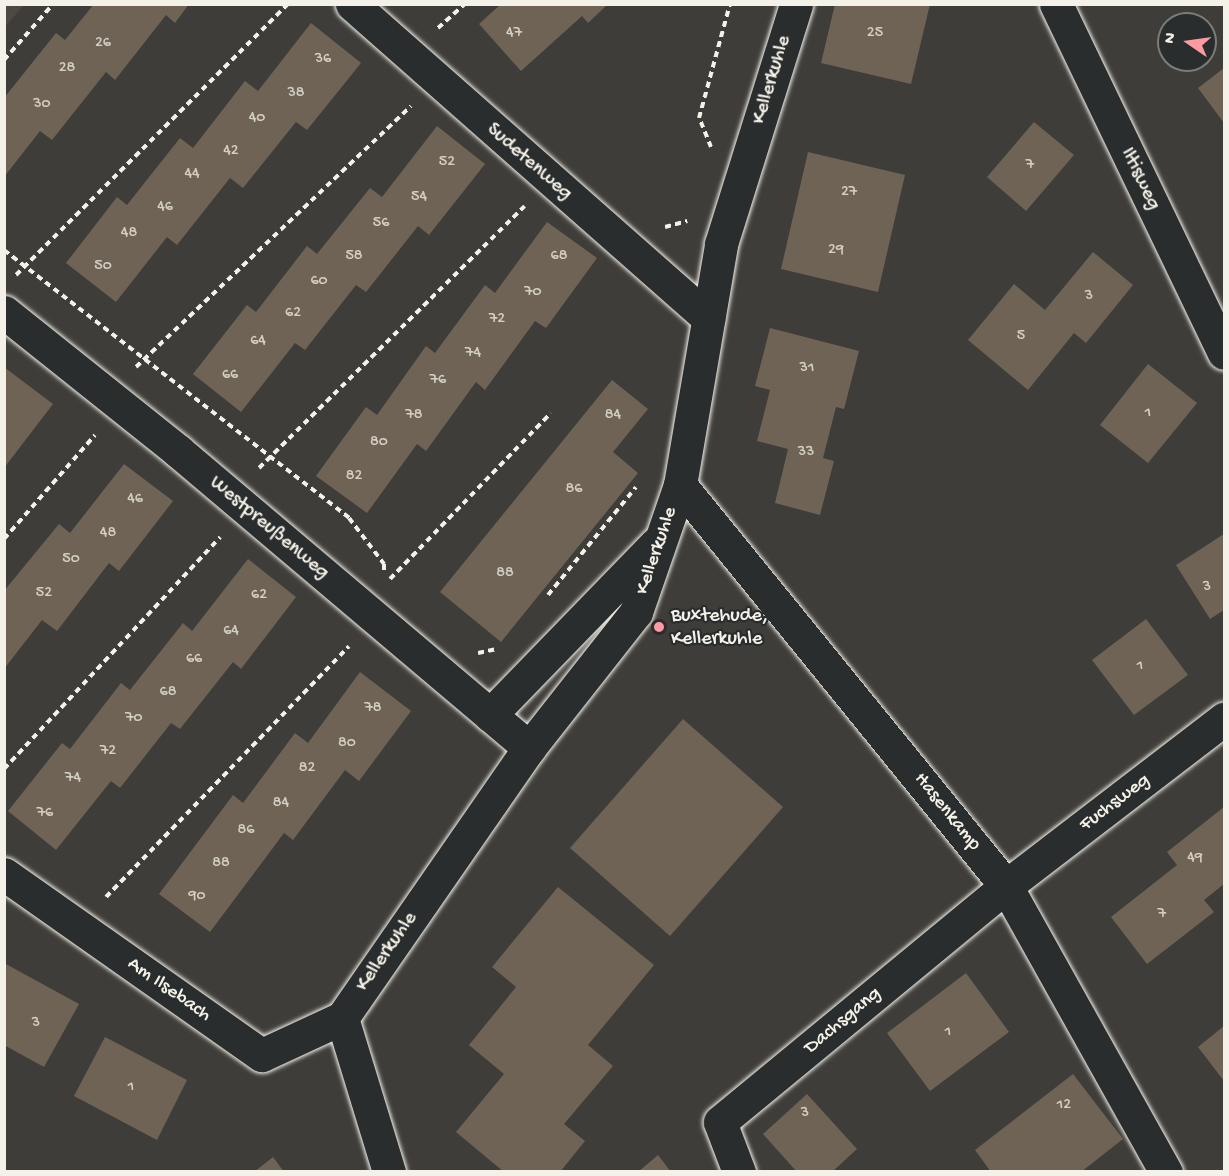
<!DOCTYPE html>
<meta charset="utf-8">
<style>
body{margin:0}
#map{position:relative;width:1229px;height:1176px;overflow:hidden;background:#3f3d3a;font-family:"Gochi Hand",sans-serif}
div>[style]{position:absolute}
.built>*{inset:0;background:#4d4842}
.building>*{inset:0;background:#6f6355}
.path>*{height:4px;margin-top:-2px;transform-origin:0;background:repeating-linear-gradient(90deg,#f4f1e8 0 6px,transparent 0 10.5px)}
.roads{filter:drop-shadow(0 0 2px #f4f1e8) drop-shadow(0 0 2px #f4f1e8)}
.street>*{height:33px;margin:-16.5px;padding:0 16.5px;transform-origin:16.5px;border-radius:16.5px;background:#2a2d2e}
.dots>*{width:16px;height:16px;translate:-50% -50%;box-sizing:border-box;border:3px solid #2a2d2e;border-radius:50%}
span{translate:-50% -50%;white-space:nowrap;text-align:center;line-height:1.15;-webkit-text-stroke:4.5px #2a2d2e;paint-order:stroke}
.number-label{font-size:16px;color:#d3cec3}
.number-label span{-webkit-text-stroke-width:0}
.street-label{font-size:20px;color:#f4f1e8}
.poi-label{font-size:20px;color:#f4f1e8}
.left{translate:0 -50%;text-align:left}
.frame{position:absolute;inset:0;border:6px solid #f4f1e8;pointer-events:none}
.north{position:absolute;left:1157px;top:12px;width:60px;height:60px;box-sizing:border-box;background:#2a2d2e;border:2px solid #7b7b78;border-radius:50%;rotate:283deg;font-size:16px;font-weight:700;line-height:24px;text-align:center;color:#f4f1e8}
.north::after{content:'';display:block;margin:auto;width:21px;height:27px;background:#ff9aa2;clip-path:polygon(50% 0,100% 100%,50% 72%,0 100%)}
</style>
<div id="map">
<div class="built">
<div style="clip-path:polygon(5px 4px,24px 5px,5px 27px,4px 5px)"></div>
</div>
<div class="building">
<div style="clip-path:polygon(94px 4px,189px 4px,175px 23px,166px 15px,115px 80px,106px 72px,52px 140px,40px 131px,4px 177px,4px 98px,56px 33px,65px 40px)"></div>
<div style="clip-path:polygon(501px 4px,608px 4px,588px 23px,582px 16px,521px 71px,479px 24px)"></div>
<div style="clip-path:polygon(835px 4px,930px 4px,911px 84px,821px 63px)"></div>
<div style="clip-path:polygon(311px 23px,361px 63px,307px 130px,296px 122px,243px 188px,230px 178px,177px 245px,167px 237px,116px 302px,66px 263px,117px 197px,127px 205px,180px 138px,193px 148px,245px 81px,258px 91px)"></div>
<div style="clip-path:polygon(1224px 68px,1224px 123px,1198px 88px)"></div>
<div style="clip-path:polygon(1034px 122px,1074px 155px,1026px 211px,987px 177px)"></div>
<div style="clip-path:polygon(437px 126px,485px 164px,429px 235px,418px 226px,366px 292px,356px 285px,305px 350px,295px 343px,241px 412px,193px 374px,247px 305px,256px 312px,307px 246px,317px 254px,370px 188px,382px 197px)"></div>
<div style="clip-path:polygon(808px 152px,905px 175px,878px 292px,781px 269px)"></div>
<div style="clip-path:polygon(547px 222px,597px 258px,546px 328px,535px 321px,485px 390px,476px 382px,426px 451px,417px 444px,367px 513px,316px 476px,366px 407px,377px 415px,426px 346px,435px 353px,485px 285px,495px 293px)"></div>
<div style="clip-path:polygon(1093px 252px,1133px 285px,1086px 343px,1074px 333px,1028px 390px,968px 340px,1014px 284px,1045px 310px)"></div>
<div style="clip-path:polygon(770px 328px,859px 351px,844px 409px,836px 407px,823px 458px,834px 461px,820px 515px,775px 503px,788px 449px,757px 441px,770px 390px,755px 386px)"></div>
<div style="clip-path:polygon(1148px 364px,1197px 403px,1148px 463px,1100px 425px)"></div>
<div style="clip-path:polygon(4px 367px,53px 404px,4px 468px)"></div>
<div style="clip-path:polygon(612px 380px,648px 409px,613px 452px,638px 473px,501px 642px,440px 592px)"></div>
<div style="clip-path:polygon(124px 464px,173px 501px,119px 571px,109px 563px,57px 631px,42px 620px,4px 669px,4px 591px,59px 524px,70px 533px)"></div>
<div style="clip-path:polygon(1224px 534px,1224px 610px,1210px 619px,1176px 565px)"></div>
<div style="clip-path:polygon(248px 559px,296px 597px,241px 669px,233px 662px,180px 729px,171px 723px,120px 788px,111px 781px,56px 850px,8px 811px,62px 743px,70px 749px,121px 683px,130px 690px,183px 623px,192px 631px)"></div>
<div style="clip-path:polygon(1146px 619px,1188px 675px,1134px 715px,1092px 660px)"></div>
<div style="clip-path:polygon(360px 672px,411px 711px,359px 781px,345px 770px,293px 840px,284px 833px,210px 932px,159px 894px,233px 795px,243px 803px,295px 733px,308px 743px)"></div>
<div style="clip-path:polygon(683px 719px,783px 807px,670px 936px,570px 848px)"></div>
<div style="clip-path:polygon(1224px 807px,1224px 884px,1204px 900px,1214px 912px,1147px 964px,1111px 917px,1177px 865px,1167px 852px)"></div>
<div style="clip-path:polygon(558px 887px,654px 965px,588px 1045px,613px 1066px,564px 1124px,585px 1141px,560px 1172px,504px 1172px,456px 1132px,504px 1074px,469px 1045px,516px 987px,492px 967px)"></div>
<div style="clip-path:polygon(4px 963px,79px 1004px,44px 1067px,4px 1045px)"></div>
<div style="clip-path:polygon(966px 973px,1009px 1032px,930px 1091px,887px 1033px)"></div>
<div style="clip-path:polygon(1224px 1026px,1224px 1081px,1198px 1047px)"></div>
<div style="clip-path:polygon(105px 1037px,187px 1080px,157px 1140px,74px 1096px)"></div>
<div style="clip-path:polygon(1073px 1074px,1123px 1139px,1081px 1172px,991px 1172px,975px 1150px)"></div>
<div style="clip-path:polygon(807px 1094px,857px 1149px,832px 1172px,797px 1172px,763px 1134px)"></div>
<div style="clip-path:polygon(658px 1155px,671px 1172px,638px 1172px)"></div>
<div style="clip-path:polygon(273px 1157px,284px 1172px,254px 1172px)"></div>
</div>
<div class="path">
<div style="left:438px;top:28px;width:36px;rotate:-42deg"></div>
<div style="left:4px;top:60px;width:74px;rotate:-48.8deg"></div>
<div style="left:711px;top:147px;width:31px;rotate:-112deg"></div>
<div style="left:699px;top:118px;width:118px;rotate:-74.8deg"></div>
<div style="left:665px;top:227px;width:23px;rotate:-15deg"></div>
<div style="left:4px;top:250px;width:437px;rotate:37.8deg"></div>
<div style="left:349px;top:518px;width:58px;rotate:52.7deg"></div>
<div style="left:384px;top:564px;width:9px;rotate:90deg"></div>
<div style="left:16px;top:275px;width:384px;rotate:-44.9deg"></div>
<div style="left:136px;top:367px;width:379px;rotate:-43.5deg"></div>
<div style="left:259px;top:468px;width:373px;rotate:-44.6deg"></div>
<div style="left:4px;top:539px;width:138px;rotate:-48.8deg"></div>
<div style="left:390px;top:579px;width:231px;rotate:-45.9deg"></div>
<div style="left:548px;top:595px;width:139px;rotate:-50.8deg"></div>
<div style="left:478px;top:653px;width:19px;rotate:-12deg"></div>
<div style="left:4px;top:769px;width:317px;rotate:-47deg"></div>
<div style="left:106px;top:897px;width:349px;rotate:-45.9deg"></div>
</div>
<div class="roads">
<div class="street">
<div style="left:352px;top:4px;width:475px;rotate:41.4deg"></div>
<div style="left:1056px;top:4px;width:387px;rotate:64.3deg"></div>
<div style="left:4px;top:312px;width:223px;rotate:38.6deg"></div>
<div style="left:178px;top:451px;width:460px;rotate:40.2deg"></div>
<div style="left:680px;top:485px;width:517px;rotate:50.89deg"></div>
<div style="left:1006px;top:886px;width:328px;rotate:60.8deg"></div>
<div style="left:490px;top:715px;width:238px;rotate:-45.9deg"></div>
<div style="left:4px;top:874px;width:315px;rotate:35.1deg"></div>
<div style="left:262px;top:1055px;width:88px;rotate:-24.8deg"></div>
<div style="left:342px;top:1018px;width:328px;rotate:-55.3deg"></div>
<div style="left:529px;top:748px;width:173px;rotate:-51.8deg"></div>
<div style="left:636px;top:612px;width:134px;rotate:-70.9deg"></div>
<div style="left:680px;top:485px;width:244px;rotate:-80.3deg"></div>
<div style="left:721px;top:244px;width:251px;rotate:-72.6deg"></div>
<div style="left:342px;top:1018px;width:161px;rotate:73deg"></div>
<div style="left:739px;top:1172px;width:53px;rotate:-110.8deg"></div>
<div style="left:720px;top:1122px;width:371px;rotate:-39.5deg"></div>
<div style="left:1006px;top:886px;width:275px;rotate:-37.5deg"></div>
</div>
</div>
<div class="dots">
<div style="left:659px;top:627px;background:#ff9aa2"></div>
</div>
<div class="number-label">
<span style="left:514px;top:34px">47</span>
<span style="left:875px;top:34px">25</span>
<span style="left:103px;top:44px">26</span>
<span style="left:323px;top:60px">36</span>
<span style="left:67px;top:69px">28</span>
<span style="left:296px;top:94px">38</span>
<span style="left:42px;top:105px">30</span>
<span style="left:257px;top:119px">40</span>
<span style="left:231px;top:152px">42</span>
<span style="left:447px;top:163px">52</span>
<span style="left:1030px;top:166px">7</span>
<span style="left:192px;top:175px">44</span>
<span style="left:849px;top:193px">27</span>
<span style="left:419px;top:198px">54</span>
<span style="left:165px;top:208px">46</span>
<span style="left:381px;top:224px">56</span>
<span style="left:129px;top:234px">48</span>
<span style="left:836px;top:251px">29</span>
<span style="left:354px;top:257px">58</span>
<span style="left:559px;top:257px">68</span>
<span style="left:103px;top:267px">50</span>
<span style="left:319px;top:282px">60</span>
<span style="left:533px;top:293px">70</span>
<span style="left:1089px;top:297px">3</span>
<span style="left:293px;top:314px">62</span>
<span style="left:497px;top:320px">72</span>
<span style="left:1021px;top:337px">5</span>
<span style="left:258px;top:342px">64</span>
<span style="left:473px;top:354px">74</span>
<span style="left:807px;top:369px">31</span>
<span style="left:230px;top:376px">66</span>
<span style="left:438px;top:381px">76</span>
<span style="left:1148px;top:414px">1</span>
<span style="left:414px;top:416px">78</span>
<span style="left:613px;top:416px">84</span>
<span style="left:379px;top:443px">80</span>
<span style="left:806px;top:453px">33</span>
<span style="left:354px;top:477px">82</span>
<span style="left:574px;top:490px">86</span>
<span style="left:135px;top:500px">46</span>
<span style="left:108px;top:534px">48</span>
<span style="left:71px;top:560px">50</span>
<span style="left:505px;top:574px">88</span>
<span style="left:1207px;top:588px">3</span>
<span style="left:44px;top:594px">52</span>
<span style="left:259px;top:596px">62</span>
<span style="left:231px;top:632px">64</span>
<span style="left:194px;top:660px">66</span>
<span style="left:1140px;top:667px">1</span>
<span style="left:168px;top:693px">68</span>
<span style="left:373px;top:709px">78</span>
<span style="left:134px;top:719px">70</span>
<span style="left:347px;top:744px">80</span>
<span style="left:108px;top:752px">72</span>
<span style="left:307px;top:769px">82</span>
<span style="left:73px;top:779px">74</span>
<span style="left:281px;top:804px">84</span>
<span style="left:45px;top:814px">76</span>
<span style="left:246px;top:831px">86</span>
<span style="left:1195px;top:859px">49</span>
<span style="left:221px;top:864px">88</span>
<span style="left:197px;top:897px">90</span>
<span style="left:1162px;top:915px">7</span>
<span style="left:36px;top:1024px">3</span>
<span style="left:948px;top:1033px">1</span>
<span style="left:131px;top:1088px">1</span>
<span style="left:1064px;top:1106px">12</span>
<span style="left:805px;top:1114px">3</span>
</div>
<div class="street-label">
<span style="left:772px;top:80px;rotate:-73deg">Kellerkuhle</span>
<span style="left:529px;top:162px;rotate:41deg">Sudetenweg</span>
<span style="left:1140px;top:179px;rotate:64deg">Iltisweg</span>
<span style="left:269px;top:528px;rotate:40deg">Westpreußenweg</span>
<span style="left:657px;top:551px;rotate:-71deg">Kellerkuhle</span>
<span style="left:1115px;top:803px;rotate:-37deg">Fuchsweg</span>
<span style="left:947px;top:812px;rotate:51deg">Hasenkamp</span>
<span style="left:387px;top:952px;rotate:-55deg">Kellerkuhle</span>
<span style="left:169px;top:990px;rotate:35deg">Am Ilsebach</span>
<span style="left:843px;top:1021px;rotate:-40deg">Dachsgang</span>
</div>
<div class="poi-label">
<span class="left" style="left:671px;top:628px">Buxtehude,<br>Kellerkuhle</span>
</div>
<div class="frame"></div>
<div class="north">N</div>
</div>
